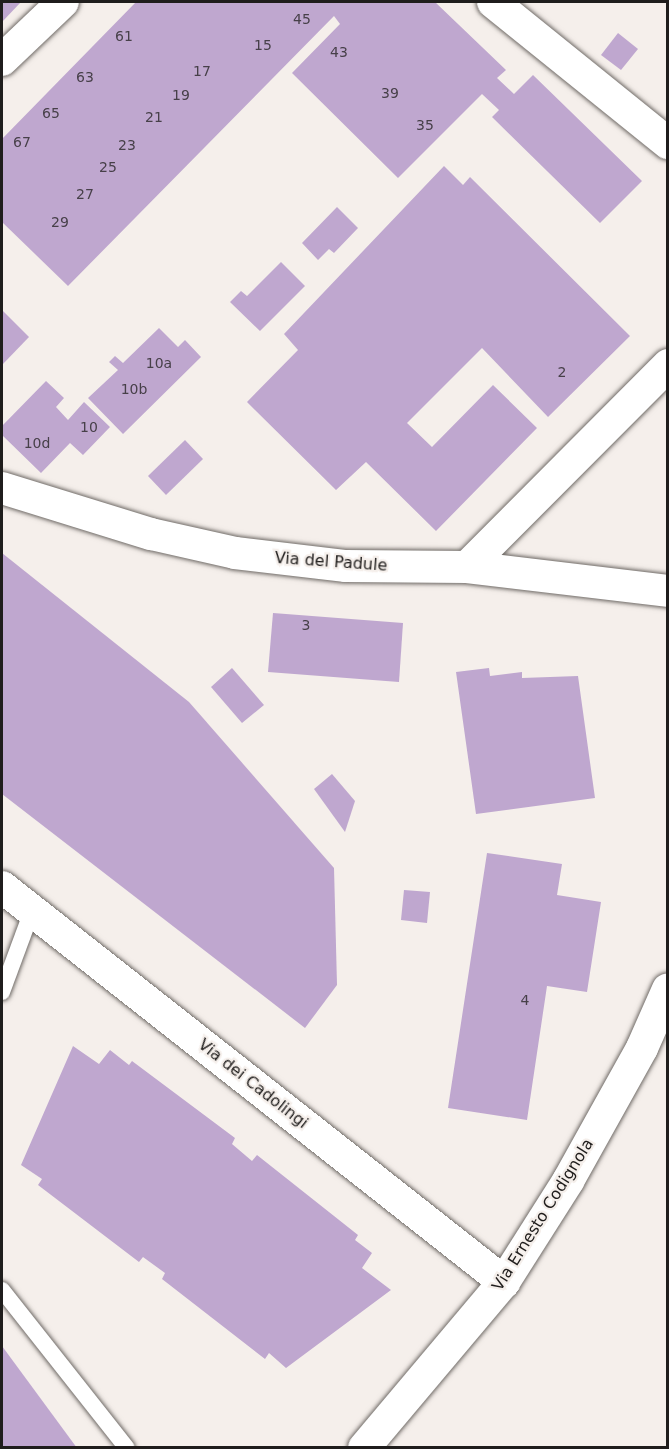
<!DOCTYPE html>
<style>
body{margin:0}
#map{position:relative;width:669px;height:1449px;overflow:hidden;background:#f5efeb;font-family:"DejaVu Sans",sans-serif}
div>[style]{position:absolute}
.building>*{inset:0;background:#bfa7cf}
.roads{filter:drop-shadow(0 0 2px #706b67) drop-shadow(0 0 2px #706b67)}
.lane>*{height:16px;margin:-8px;padding:0 8px;transform-origin:8px;border-radius:8px;background:#fff}
.street>*{height:32px;margin:-16px;padding:0 16px;transform-origin:16px;border-radius:16px;background:#fff}
span{translate:-50% -50%;white-space:nowrap;text-align:center;line-height:1.15;-webkit-text-stroke:4.5px #f5efeb;paint-order:stroke}
.number-label{font-size:14px;color:#474049}
.number-label span{-webkit-text-stroke-width:0}
.street-label{font-size:16px;color:#1f1d1c}
.frame{position:absolute;inset:0;border:3px solid #1f1d1c;pointer-events:none}
</style>
<div id="map">
<div class="building">
<div style="clip-path:polygon(2px 2px,21px 2px,2px 22px)"></div>
<div style="clip-path:polygon(136px 2px,435px 2px,506px 70px,497px 78px,514px 94px,533px 75px,642px 181px,600px 223px,492px 117px,499px 110px,482px 94px,398px 178px,292px 73px,340px 24px,334px 16px,68px 286px,2px 222px,2px 139px)"></div>
<div style="clip-path:polygon(618px 33px,638px 49px,621px 70px,601px 55px)"></div>
<div style="clip-path:polygon(444px 166px,463px 185px,470px 177px,630px 336px,548px 417px,482px 348px,407px 423px,432px 447px,493px 385px,537px 428px,436px 531px,366px 462px,336px 490px,247px 402px,298px 350px,284px 334px)"></div>
<div style="clip-path:polygon(337px 207px,358px 228px,334px 253px,329px 249px,318px 260px,302px 243px)"></div>
<div style="clip-path:polygon(281px 262px,305px 286px,260px 331px,230px 302px,241px 291px,247px 296px)"></div>
<div style="clip-path:polygon(2px 310px,29px 337px,2px 365px)"></div>
<div style="clip-path:polygon(159px 328px,178px 347px,185px 340px,201px 357px,123px 434px,88px 398px,118px 370px,109px 362px,115px 356px,123px 363px)"></div>
<div style="clip-path:polygon(46px 381px,64px 398px,56px 407px,68px 420px,84px 402px,110px 427px,83px 455px,70px 443px,41px 473px,2px 435px,2px 426px)"></div>
<div style="clip-path:polygon(185px 440px,203px 459px,166px 495px,148px 476px)"></div>
<div style="clip-path:polygon(2px 553px,189px 702px,334px 868px,337px 985px,305px 1028px,2px 794px)"></div>
<div style="clip-path:polygon(273px 613px,403px 623px,399px 682px,268px 672px)"></div>
<div style="clip-path:polygon(232px 668px,264px 705px,242px 723px,211px 687px)"></div>
<div style="clip-path:polygon(489px 668px,490px 676px,522px 672px,522px 678px,578px 676px,595px 798px,476px 814px,456px 672px)"></div>
<div style="clip-path:polygon(332px 774px,355px 801px,345px 832px,314px 789px)"></div>
<div style="clip-path:polygon(487px 853px,562px 864px,557px 895px,601px 902px,587px 992px,547px 986px,527px 1120px,448px 1108px)"></div>
<div style="clip-path:polygon(404px 890px,430px 892px,427px 923px,401px 920px)"></div>
<div style="clip-path:polygon(73px 1046px,99px 1064px,110px 1050px,129px 1065px,132px 1061px,235px 1138px,232px 1144px,252px 1161px,257px 1155px,358px 1235px,355px 1240px,372px 1253px,362px 1268px,391px 1290px,286px 1368px,269px 1353px,265px 1359px,162px 1279px,165px 1273px,143px 1257px,139px 1262px,38px 1185px,42px 1179px,21px 1165px)"></div>
<div style="clip-path:polygon(2px 1346px,77px 1448px,2px 1448px)"></div>
</div>
<div class="roads">
<div class="lane">
<div style="left:2px;top:992px;width:86px;rotate:-69.7deg"></div>
<div style="left:2px;top:1290px;width:201px;rotate:51.7deg"></div>
</div>
<div class="street">
<div style="left:493px;top:2px;width:225px;rotate:38.9deg"></div>
<div style="left:2px;top:60px;width:84px;rotate:-43.6deg"></div>
<div style="left:2px;top:488px;width:156px;rotate:17.2deg"></div>
<div style="left:151px;top:534px;width:86px;rotate:12.7deg"></div>
<div style="left:235px;top:553px;width:112px;rotate:6.7deg"></div>
<div style="left:346px;top:566px;width:121px;rotate:0.5deg"></div>
<div style="left:467px;top:567px;width:202px;rotate:6.8deg"></div>
<div style="left:467px;top:567px;width:285px;rotate:-45.1deg"></div>
<div style="left:2px;top:887px;width:639px;rotate:38.2deg"></div>
<div style="left:364px;top:1448px;width:217px;rotate:-49.9deg"></div>
<div style="left:504px;top:1282px;width:120px;rotate:-57.6deg"></div>
<div style="left:568px;top:1181px;width:152px;rotate:-60.9deg"></div>
<div style="left:642px;top:1048px;width:64px;rotate:-66.2deg"></div>
</div>
</div>
<div class="number-label">
<span style="left:302px;top:19px">45</span>
<span style="left:124px;top:36px">61</span>
<span style="left:263px;top:45px">15</span>
<span style="left:339px;top:52px">43</span>
<span style="left:202px;top:71px">17</span>
<span style="left:85px;top:77px">63</span>
<span style="left:390px;top:93px">39</span>
<span style="left:181px;top:95px">19</span>
<span style="left:51px;top:113px">65</span>
<span style="left:154px;top:117px">21</span>
<span style="left:425px;top:125px">35</span>
<span style="left:22px;top:142px">67</span>
<span style="left:127px;top:145px">23</span>
<span style="left:108px;top:167px">25</span>
<span style="left:85px;top:194px">27</span>
<span style="left:60px;top:222px">29</span>
<span style="left:159px;top:363px">10a</span>
<span style="left:562px;top:372px">2</span>
<span style="left:134px;top:389px">10b</span>
<span style="left:89px;top:427px">10</span>
<span style="left:37px;top:443px">10d</span>
<span style="left:306px;top:625px">3</span>
<span style="left:525px;top:1000px">4</span>
</div>
<div class="street-label">
<span style="left:331px;top:562px;rotate:4deg">Via del Padule</span>
<span style="left:253px;top:1084px;rotate:38deg">Via dei Cadolingi</span>
<span style="left:543px;top:1215px;rotate:-58deg">Via Ernesto Codignola</span>
</div>
<div class="frame"></div>
</div>
